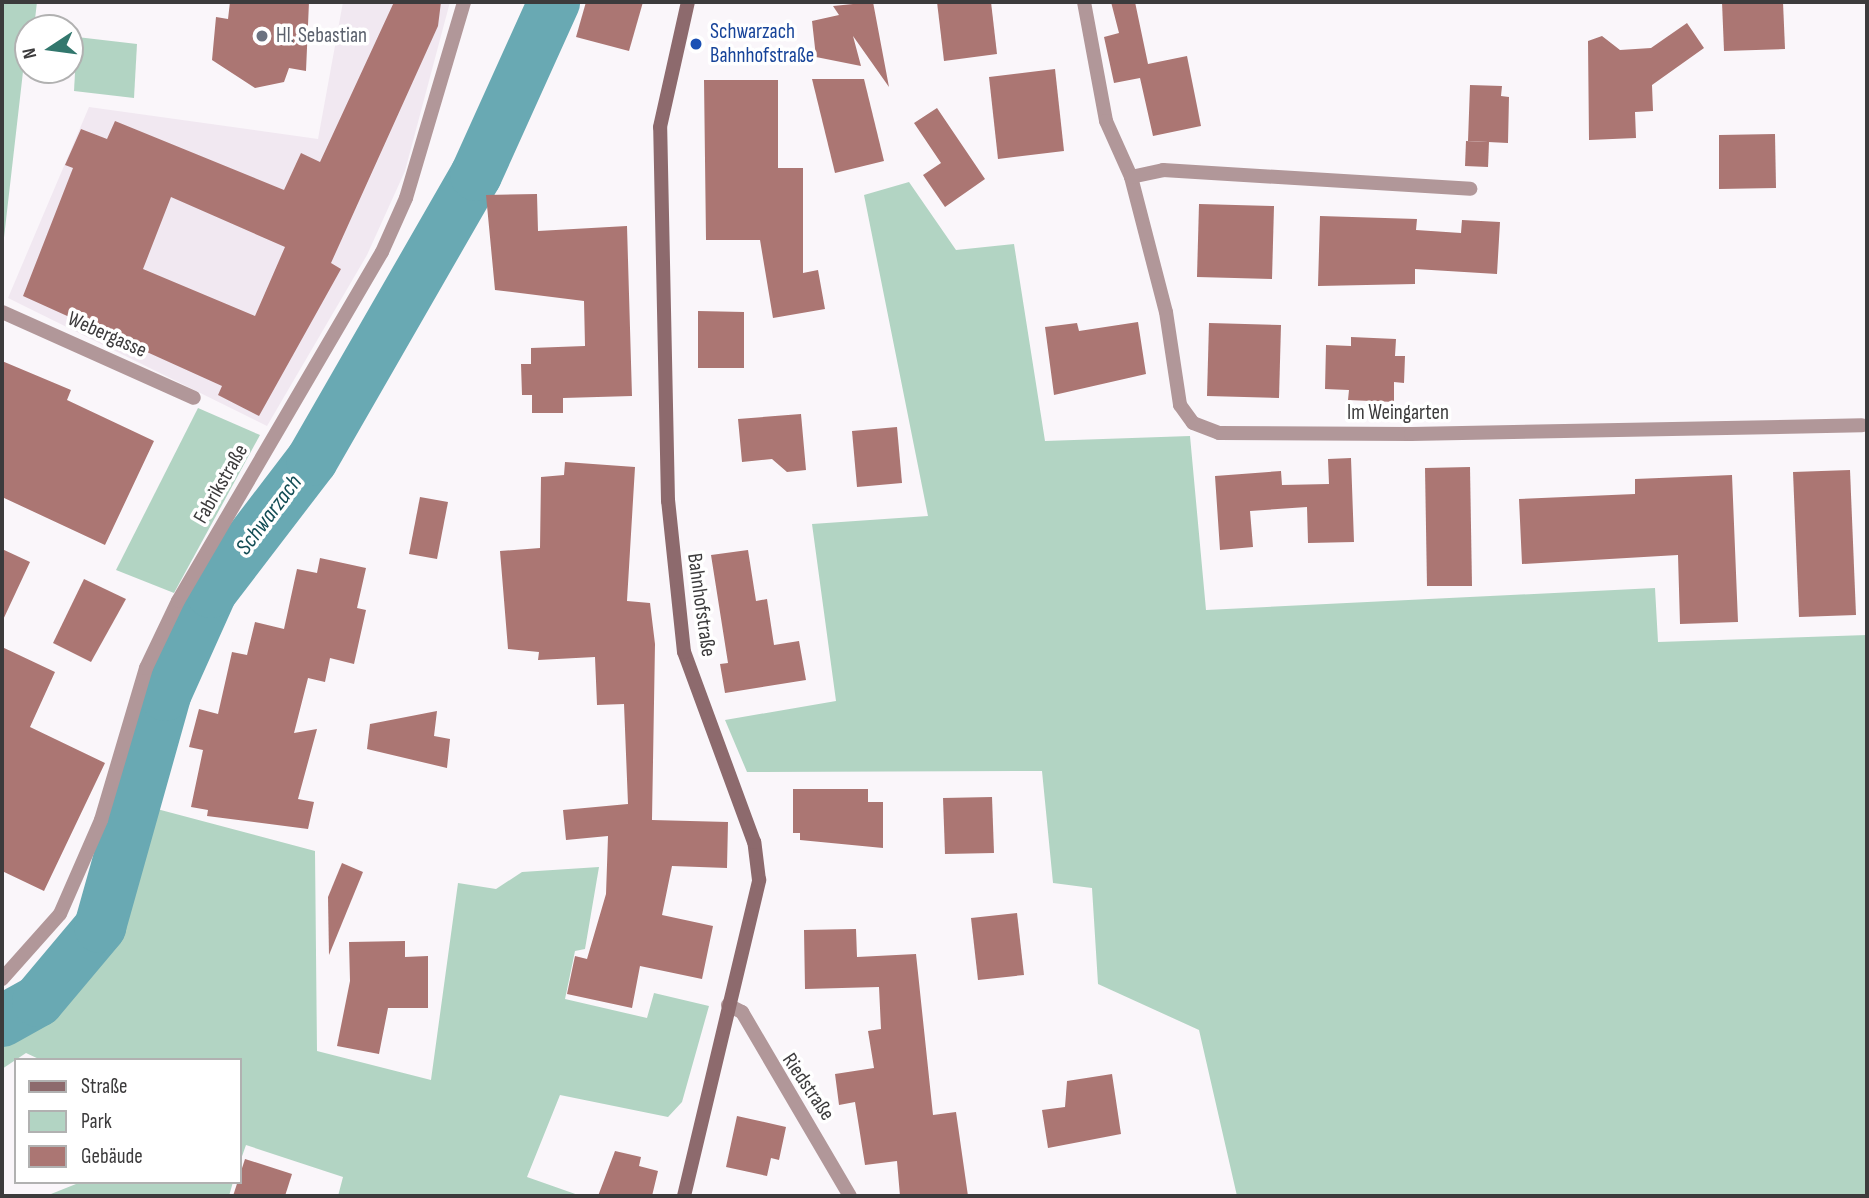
<!DOCTYPE html>
<meta charset="utf-8">
<style>
body{margin:0}
#map{position:relative;width:1869px;height:1198px;overflow:hidden;background:#faf6fa;font-family:"Sofia Sans Condensed",sans-serif}
div>[style]{position:absolute}
.built>*{inset:0;background:#f1e8f1}
.green>*{inset:0;background:#b2d4c3}
.river>*{height:52px;margin:-26px;padding:0 26px;transform-origin:26px;border-radius:26px;background:#69a9b3}
.building>*{inset:0;background:#ab7673}
.street>*{height:14px;margin:-7px;padding:0 7px;transform-origin:7px;border-radius:7px;background:#b19799}
.secondary>*{height:14px;margin:-7px;padding:0 7px;transform-origin:7px;border-radius:7px;background:#8d6a6d}
.dots>*{width:19px;height:19px;translate:-50% -50%;box-sizing:border-box;border:4px solid #fff;border-radius:50%}
span{translate:-50% -50%;white-space:nowrap;text-align:center;line-height:1.15;-webkit-text-stroke:7px #fff;paint-order:stroke}
.transit-label{font-size:21px;color:#164399}
.left{translate:0 -50%;text-align:left}
.worship-label{font-size:21px;color:#5b616d}
.street-label{font-size:21px;color:#3c3b3c}
.water-label{font-size:23px;color:#124c54;font-style:italic}
.frame{position:absolute;inset:0;border:4px solid #3c3b3c;pointer-events:none}
.legend{position:absolute;left:14px;top:1058px;width:228px;height:126px;box-sizing:border-box;background:#fff;border:2px solid #b1b1b1;margin:0;padding:9px 12px;list-style:none;font-size:21px;color:#3c3b3c}
.legend li{display:flex;align-items:center;gap:14px;height:35px}
.legend b{width:35px;border:2px solid #b1b1b1}
.north{position:absolute;left:14px;top:14px;width:70px;height:70px;box-sizing:border-box;background:#fff;border:2px solid #b1b1b1;border-radius:50%;rotate:257deg;font-size:19px;font-weight:700;line-height:28px;text-align:center;color:#3c3b3c}
.north::after{content:'';display:block;margin:auto;width:24px;height:32px;background:#32776d;clip-path:polygon(50% 0,100% 100%,50% 72%,0 100%)}
</style>
<div id="map">
<div class="built">
<div style="clip-path:polygon(343px 2px,450px 2px,405px 171px,367px 255px,267px 426px,8px 298px,89px 107px,318px 139px)"></div>
</div>
<div class="green">
<div style="clip-path:polygon(2px 2px,37px 2px,34px 28px,28px 28px,2px 255px)"></div>
<div style="clip-path:polygon(77px 37px,137px 44px,134px 98px,74px 91px)"></div>
<div style="clip-path:polygon(909px 182px,956px 250px,1014px 244px,1045px 441px,1190px 436px,1206px 610px,1655px 588px,1658px 642px,1867px 635px,1867px 1196px,1237px 1196px,1199px 1030px,1098px 984px,1092px 888px,1053px 883px,1042px 771px,747px 772px,725px 720px,836px 701px,812px 524px,928px 516px,864px 195px)"></div>
<div style="clip-path:polygon(198px 408px,260px 435px,174px 593px,116px 570px)"></div>
<div style="clip-path:polygon(157px 809px,315px 851px,317px 1051px,431px 1080px,458px 883px,496px 889px,522px 872px,599px 867px,585px 949px,575px 951px,565px 999px,647px 1018px,654px 993px,709px 1006px,682px 1102px,668px 1117px,560px 1095px,527px 1177px,581px 1196px,338px 1196px,343px 1177px,246px 1145px,240px 1162px,240px 1060px,41px 1060px,26px 1053px,2px 1069px,2px 1045px,53px 1015px,115px 940px)"></div>
<div style="clip-path:polygon(81px 1182px,233px 1182px,229px 1196px,46px 1196px)"></div>
</div>
<div class="river">
<div style="left:2px;top:1021px;width:41px;rotate:-29.1deg"></div>
<div style="left:38px;top:1001px;width:97px;rotate:-50deg"></div>
<div style="left:100px;top:927px;width:241px;rotate:-74.3deg"></div>
<div style="left:165px;top:695px;width:113px;rotate:-65.9deg"></div>
<div style="left:211px;top:592px;width:166px;rotate:-52.6deg"></div>
<div style="left:312px;top:460px;width:329px;rotate:-60.1deg"></div>
<div style="left:476px;top:175px;width:190px;rotate:-65.7deg"></div>
</div>
<div class="building">
<div style="clip-path:polygon(230px 2px,309px 2px,306px 71px,289px 68px,284px 82px,255px 88px,212px 60px,216px 17px,228px 19px)"></div>
<div style="clip-path:polygon(evenodd,394px 2px,441px 2px,438px 26px,331px 263px,341px 269px,259px 416px,218px 395px,222px 386px,23px 296px,73px 168px,65px 165px,81px 129px,107px 139px,115px 121px,284px 190px,301px 153px,320px 162px,394px 2px,171px 197px,285px 247px,255px 316px,143px 269px,171px 197px)"></div>
<div style="clip-path:polygon(586px 2px,643px 2px,629px 51px,576px 37px)"></div>
<div style="clip-path:polygon(873px 2px,889px 87px,853px 36px,861px 66px,816px 57px,812px 21px,839px 15px,833px 6px)"></div>
<div style="clip-path:polygon(937px 2px,991px 2px,997px 54px,944px 61px)"></div>
<div style="clip-path:polygon(1111px 2px,1135px 2px,1148px 64px,1187px 56px,1201px 126px,1153px 136px,1140px 78px,1114px 83px,1104px 37px,1119px 33px)"></div>
<div style="clip-path:polygon(1722px 2px,1783px 2px,1785px 49px,1724px 51px)"></div>
<div style="clip-path:polygon(1687px 23px,1704px 48px,1652px 85px,1653px 111px,1635px 112px,1636px 138px,1589px 140px,1588px 41px,1602px 36px,1620px 50px,1651px 48px)"></div>
<div style="clip-path:polygon(1055px 69px,1064px 151px,998px 159px,989px 77px)"></div>
<div style="clip-path:polygon(812px 79px,864px 79px,884px 161px,835px 173px)"></div>
<div style="clip-path:polygon(704px 80px,778px 80px,778px 168px,803px 168px,803px 273px,818px 270px,825px 309px,773px 318px,760px 240px,706px 240px)"></div>
<div style="clip-path:polygon(1470px 85px,1502px 86px,1501px 96px,1509px 97px,1508px 143px,1468px 141px)"></div>
<div style="clip-path:polygon(937px 108px,985px 179px,945px 207px,923px 175px,941px 163px,914px 123px)"></div>
<div style="clip-path:polygon(1775px 134px,1776px 188px,1719px 189px,1719px 135px)"></div>
<div style="clip-path:polygon(1466px 141px,1489px 142px,1488px 167px,1465px 166px)"></div>
<div style="clip-path:polygon(537px 194px,538px 231px,627px 226px,632px 396px,563px 398px,563px 413px,532px 413px,532px 395px,522px 395px,521px 364px,531px 364px,531px 348px,585px 346px,584px 301px,495px 290px,486px 195px)"></div>
<div style="clip-path:polygon(1199px 204px,1274px 206px,1272px 279px,1197px 277px)"></div>
<div style="clip-path:polygon(1320px 216px,1417px 219px,1416px 230px,1461px 233px,1462px 220px,1500px 222px,1497px 274px,1415px 269px,1415px 284px,1318px 286px)"></div>
<div style="clip-path:polygon(698px 311px,744px 312px,744px 368px,698px 368px)"></div>
<div style="clip-path:polygon(1138px 322px,1146px 374px,1054px 395px,1045px 327px,1077px 323px,1079px 331px)"></div>
<div style="clip-path:polygon(1209px 323px,1281px 325px,1279px 398px,1207px 396px)"></div>
<div style="clip-path:polygon(1351px 337px,1396px 339px,1395px 356px,1405px 356px,1404px 383px,1394px 382px,1394px 402px,1348px 400px,1349px 390px,1325px 389px,1326px 345px,1351px 346px)"></div>
<div style="clip-path:polygon(2px 361px,71px 390px,67px 400px,154px 441px,105px 545px,2px 497px)"></div>
<div style="clip-path:polygon(801px 414px,806px 470px,787px 472px,772px 459px,742px 462px,738px 419px)"></div>
<div style="clip-path:polygon(897px 427px,902px 483px,857px 487px,852px 431px)"></div>
<div style="clip-path:polygon(1351px 458px,1354px 542px,1308px 543px,1307px 507px,1250px 511px,1253px 547px,1220px 550px,1215px 476px,1281px 471px,1282px 485px,1329px 484px,1328px 459px)"></div>
<div style="clip-path:polygon(565px 462px,635px 467px,627px 601px,650px 603px,655px 644px,652px 820px,728px 822px,727px 868px,672px 866px,662px 915px,713px 926px,702px 979px,640px 966px,632px 1008px,567px 994px,575px 956px,587px 959px,606px 894px,608px 836px,566px 840px,563px 810px,628px 804px,624px 704px,597px 705px,595px 657px,538px 660px,539px 652px,508px 649px,500px 551px,540px 548px,541px 477px,564px 475px)"></div>
<div style="clip-path:polygon(1470px 467px,1472px 586px,1427px 586px,1425px 468px)"></div>
<div style="clip-path:polygon(1850px 470px,1856px 615px,1799px 617px,1793px 472px)"></div>
<div style="clip-path:polygon(1732px 475px,1738px 622px,1680px 624px,1678px 555px,1522px 564px,1519px 499px,1635px 494px,1635px 479px)"></div>
<div style="clip-path:polygon(420px 497px,448px 502px,437px 559px,409px 554px)"></div>
<div style="clip-path:polygon(2px 549px,30px 562px,2px 622px)"></div>
<div style="clip-path:polygon(748px 550px,756px 601px,767px 599px,774px 645px,799px 641px,806px 680px,725px 693px,720px 664px,728px 663px,711px 555px)"></div>
<div style="clip-path:polygon(320px 558px,366px 568px,357px 608px,366px 610px,354px 664px,330px 658px,325px 682px,308px 678px,294px 733px,317px 729px,298px 799px,314px 802px,308px 829px,207px 816px,208px 810px,191px 807px,203px 750px,189px 747px,199px 709px,218px 714px,232px 652px,247px 655px,255px 622px,284px 629px,297px 569px,317px 573px)"></div>
<div style="clip-path:polygon(84px 579px,126px 599px,91px 662px,53px 643px)"></div>
<div style="clip-path:polygon(2px 647px,55px 672px,30px 727px,105px 763px,44px 891px,2px 871px)"></div>
<div style="clip-path:polygon(437px 711px,434px 736px,450px 739px,447px 768px,367px 749px,370px 724px)"></div>
<div style="clip-path:polygon(793px 789px,868px 789px,868px 802px,883px 802px,883px 848px,800px 840px,800px 833px,793px 833px)"></div>
<div style="clip-path:polygon(992px 797px,994px 853px,945px 854px,943px 798px)"></div>
<div style="clip-path:polygon(342px 863px,363px 872px,329px 955px,328px 897px)"></div>
<div style="clip-path:polygon(1017px 913px,1024px 975px,978px 980px,971px 918px)"></div>
<div style="clip-path:polygon(856px 929px,857px 957px,916px 954px,933px 1115px,956px 1112px,968px 1196px,900px 1196px,897px 1161px,865px 1165px,855px 1102px,839px 1105px,835px 1074px,874px 1068px,868px 1031px,881px 1029px,879px 987px,805px 989px,804px 930px)"></div>
<div style="clip-path:polygon(405px 941px,405px 957px,428px 956px,428px 1008px,388px 1008px,379px 1054px,337px 1046px,350px 981px,349px 942px)"></div>
<div style="clip-path:polygon(1112px 1074px,1121px 1134px,1048px 1148px,1042px 1110px,1065px 1107px,1067px 1081px)"></div>
<div style="clip-path:polygon(737px 1116px,786px 1127px,779px 1160px,771px 1158px,767px 1176px,726px 1167px)"></div>
<div style="clip-path:polygon(615px 1151px,641px 1157px,639px 1166px,658px 1171px,652px 1196px,598px 1196px)"></div>
<div style="clip-path:polygon(245px 1159px,292px 1174px,285px 1196px,233px 1196px)"></div>
</div>
<div class="street">
<div style="left:1084px;top:2px;width:121px;rotate:79.5deg"></div>
<div style="left:1106px;top:121px;width:61px;rotate:65.9deg"></div>
<div style="left:1131px;top:177px;width:139px;rotate:75.5deg"></div>
<div style="left:1166px;top:312px;width:94px;rotate:81.4deg"></div>
<div style="left:1180px;top:405px;width:22px;rotate:54deg"></div>
<div style="left:1193px;top:423px;width:28px;rotate:21deg"></div>
<div style="left:1219px;top:433px;width:192px;rotate:0.3deg"></div>
<div style="left:1411px;top:434px;width:451px;rotate:-1.1deg"></div>
<div style="left:1131px;top:177px;width:33px;rotate:-12deg"></div>
<div style="left:1163px;top:170px;width:308px;rotate:3.5deg"></div>
<div style="left:2px;top:312px;width:210px;rotate:24.1deg"></div>
<div style="left:2px;top:979px;width:87px;rotate:-48.3deg"></div>
<div style="left:60px;top:914px;width:103px;rotate:-66.4deg"></div>
<div style="left:101px;top:820px;width:159px;rotate:-73.5deg"></div>
<div style="left:146px;top:668px;width:74px;rotate:-64.5deg"></div>
<div style="left:178px;top:601px;width:404px;rotate:-59.7deg"></div>
<div style="left:382px;top:252px;width:59px;rotate:-66deg"></div>
<div style="left:406px;top:198px;width:204px;rotate:-73.5deg"></div>
<div style="left:728px;top:1005px;width:16px;rotate:27deg"></div>
<div style="left:742px;top:1012px;width:213px;rotate:59.6deg"></div>
</div>
<div class="secondary">
<div style="left:684px;top:1196px;width:325px;rotate:-76.6deg"></div>
<div style="left:759px;top:880px;width:38px;rotate:-97deg"></div>
<div style="left:754px;top:842px;width:202px;rotate:-110.2deg"></div>
<div style="left:684px;top:652px;width:152px;rotate:-96deg"></div>
<div style="left:668px;top:501px;width:374px;rotate:-91.2deg"></div>
<div style="left:660px;top:127px;width:128px;rotate:-77.4deg"></div>
</div>
<div class="dots">
<div style="left:262px;top:36px;background:#6b7280"></div>
<div style="left:696px;top:44px;background:#1a4fb4"></div>
</div>
<div class="transit-label">
<span class="left" style="left:710px;top:44px">Schwarzach<br>Bahnhofstraße</span>
</div>
<div class="worship-label">
<span class="left" style="left:276px;top:36px">Hl. Sebastian</span>
</div>
<div class="street-label">
<span style="left:107px;top:335px;rotate:24deg">Webergasse</span>
<span style="left:1398px;top:413px">Im Weingarten</span>
<span style="left:221px;top:484px;rotate:-60deg">Fabrikstraße</span>
<span style="left:701px;top:605px;rotate:82deg">Bahnhofstraße</span>
<span style="left:808px;top:1087px;rotate:56deg">Riedstraße</span>
</div>
<div class="water-label">
<span style="left:269px;top:515px;rotate:-53deg">Schwarzach</span>
</div>
<div class="frame"></div>
<ul class="legend">
<li><b style="height:9px;background:#8d6a6d"></b>Straße</li>
<li><b style="height:19px;background:#b2d4c3"></b>Park</li>
<li><b style="height:19px;background:#ab7673"></b>Gebäude</li>
</ul>
<div class="north">N</div>
</div>
